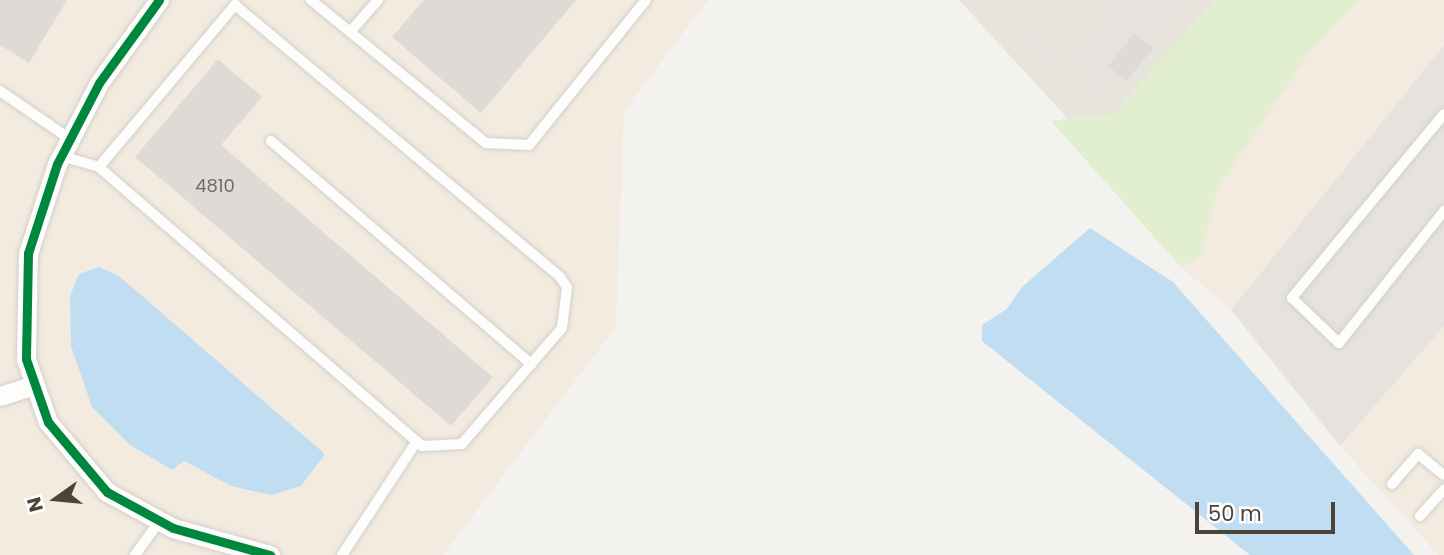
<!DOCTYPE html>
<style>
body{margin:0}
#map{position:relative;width:1444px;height:555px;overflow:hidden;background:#f4f2ee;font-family:Poppins,sans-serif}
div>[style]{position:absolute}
.residential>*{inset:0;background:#e7e4dc}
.commercial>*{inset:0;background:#f3ebdf}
.industrial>*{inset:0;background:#e6e2de}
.green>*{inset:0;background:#e1eecf}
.parking>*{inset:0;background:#e6e3df}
.water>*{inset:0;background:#c0ddf1}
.building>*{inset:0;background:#dedbd6}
.roads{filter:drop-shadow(0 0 2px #d2d0cb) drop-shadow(0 0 2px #d2d0cb)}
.service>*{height:10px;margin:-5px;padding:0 5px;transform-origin:5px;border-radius:5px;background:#fdfdfc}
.minor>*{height:19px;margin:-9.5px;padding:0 9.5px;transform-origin:9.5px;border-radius:9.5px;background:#fdfdfc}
.cycleway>*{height:9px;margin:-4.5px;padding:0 4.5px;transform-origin:4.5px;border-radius:4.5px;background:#00873e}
span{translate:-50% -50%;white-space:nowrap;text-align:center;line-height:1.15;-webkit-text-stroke:5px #fff;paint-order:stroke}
.number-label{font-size:18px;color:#706a61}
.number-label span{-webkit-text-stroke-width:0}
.north{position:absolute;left:21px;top:464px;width:70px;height:70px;-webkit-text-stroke:5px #fff;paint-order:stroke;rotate:255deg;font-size:19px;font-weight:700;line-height:28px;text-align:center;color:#4b4439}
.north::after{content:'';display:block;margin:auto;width:24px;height:32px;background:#4b4439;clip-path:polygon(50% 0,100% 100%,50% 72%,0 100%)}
.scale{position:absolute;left:1195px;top:502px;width:140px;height:32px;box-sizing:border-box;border:4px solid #4b4439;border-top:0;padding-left:9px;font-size:21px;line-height:24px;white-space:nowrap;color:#4b4439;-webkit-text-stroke:5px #fff;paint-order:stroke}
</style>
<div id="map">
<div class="residential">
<div style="clip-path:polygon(959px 0,1215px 0,1114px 114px,1068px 119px)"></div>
</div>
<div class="commercial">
<div style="clip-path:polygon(0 0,708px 0,624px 111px,616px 327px,443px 555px,0 555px)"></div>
<div style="clip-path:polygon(1358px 0,1444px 0,1444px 45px,1231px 310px,1181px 267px,1200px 255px,1217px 189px,1308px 54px)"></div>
<div style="clip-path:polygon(1444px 326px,1444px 555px,1438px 555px,1340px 446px)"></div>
</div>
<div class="industrial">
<div style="clip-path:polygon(1444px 45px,1444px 326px,1340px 446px,1231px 310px)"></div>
</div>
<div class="green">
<div style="clip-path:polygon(1215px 0,1358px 0,1308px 54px,1217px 189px,1200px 256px,1181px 267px,1051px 121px,1114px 114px)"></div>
</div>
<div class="parking">
<div style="clip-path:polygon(1117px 0,1184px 0,1104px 97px,1080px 76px,1086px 69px,1071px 56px)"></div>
<div style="clip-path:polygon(1038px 30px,1059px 53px,1047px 64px,1027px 41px)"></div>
</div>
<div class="water">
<div style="clip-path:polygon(1090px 228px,1173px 282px,1414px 555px,1250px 555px,982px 341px,982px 325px,1007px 309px,1022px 287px)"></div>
<div style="clip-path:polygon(99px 267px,119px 276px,325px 454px,301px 486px,271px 495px,231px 486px,184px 461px,172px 470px,130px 445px,92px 407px,71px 346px,70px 296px,79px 274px)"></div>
</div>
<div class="building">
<div style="clip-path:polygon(0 0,67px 0,29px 63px,0 45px)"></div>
<div style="clip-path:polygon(424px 0,576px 0,481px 113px,392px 37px)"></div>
<div style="clip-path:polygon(1134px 33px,1153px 48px,1127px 81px,1108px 66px)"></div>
<div style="clip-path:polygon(218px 59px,262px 97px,221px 145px,493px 377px,451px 426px,135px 157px)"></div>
</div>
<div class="roads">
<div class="service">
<div style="left:311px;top:0;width:226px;rotate:39.3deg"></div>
<div style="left:486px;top:143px;width:43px;rotate:2.7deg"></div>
<div style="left:529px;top:145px;width:186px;rotate:-51.1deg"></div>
<div style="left:350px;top:32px;width:43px;rotate:-48.8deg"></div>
<div style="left:0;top:91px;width:85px;rotate:34.4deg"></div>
<div style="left:1444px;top:114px;width:239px;rotate:129.6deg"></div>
<div style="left:1292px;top:298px;width:65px;rotate:43.8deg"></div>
<div style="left:1339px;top:343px;width:169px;rotate:-51.5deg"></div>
<div style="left:271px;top:141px;width:343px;rotate:40.6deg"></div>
<div style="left:61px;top:156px;width:40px;rotate:16deg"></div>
<div style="left:99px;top:167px;width:212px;rotate:-50deg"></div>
<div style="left:235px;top:5px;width:424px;rotate:39.9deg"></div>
<div style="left:560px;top:277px;width:12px;rotate:55deg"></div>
<div style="left:567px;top:287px;width:41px;rotate:97deg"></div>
<div style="left:562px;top:328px;width:153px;rotate:130.8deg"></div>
<div style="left:462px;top:444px;width:40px;rotate:177.1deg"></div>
<div style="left:422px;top:446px;width:427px;rotate:-139.2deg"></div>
<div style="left:1392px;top:484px;width:40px;rotate:-49deg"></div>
<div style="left:1418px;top:454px;width:33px;rotate:39deg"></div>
<div style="left:1420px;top:516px;width:36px;rotate:-48deg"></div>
<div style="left:135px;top:555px;width:41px;rotate:-54deg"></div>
<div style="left:342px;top:555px;width:136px;rotate:-56.7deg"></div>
</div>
<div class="minor">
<div style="left:159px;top:0;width:102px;rotate:125.9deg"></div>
<div style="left:99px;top:83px;width:91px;rotate:117.4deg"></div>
<div style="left:57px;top:164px;width:94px;rotate:108deg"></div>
<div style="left:28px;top:253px;width:106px;rotate:91.1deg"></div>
<div style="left:26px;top:359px;width:67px;rotate:70.8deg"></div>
<div style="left:48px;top:422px;width:92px;rotate:49.9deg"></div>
<div style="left:107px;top:492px;width:75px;rotate:28.6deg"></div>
<div style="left:173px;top:528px;width:101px;rotate:15.6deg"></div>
<div style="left:0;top:396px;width:35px;rotate:-18deg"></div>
</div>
</div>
<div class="cycleway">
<div style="left:159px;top:0;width:102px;rotate:125.9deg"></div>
<div style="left:99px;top:83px;width:91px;rotate:117.4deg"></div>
<div style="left:57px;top:164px;width:94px;rotate:108deg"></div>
<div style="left:28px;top:253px;width:106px;rotate:91.1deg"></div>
<div style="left:26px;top:359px;width:67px;rotate:70.8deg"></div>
<div style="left:48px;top:422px;width:92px;rotate:49.9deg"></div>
<div style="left:107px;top:492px;width:75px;rotate:28.6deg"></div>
<div style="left:173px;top:528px;width:101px;rotate:15.6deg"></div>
</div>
<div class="number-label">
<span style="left:215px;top:186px">4810</span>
</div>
<div class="north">N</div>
<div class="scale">50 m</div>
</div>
